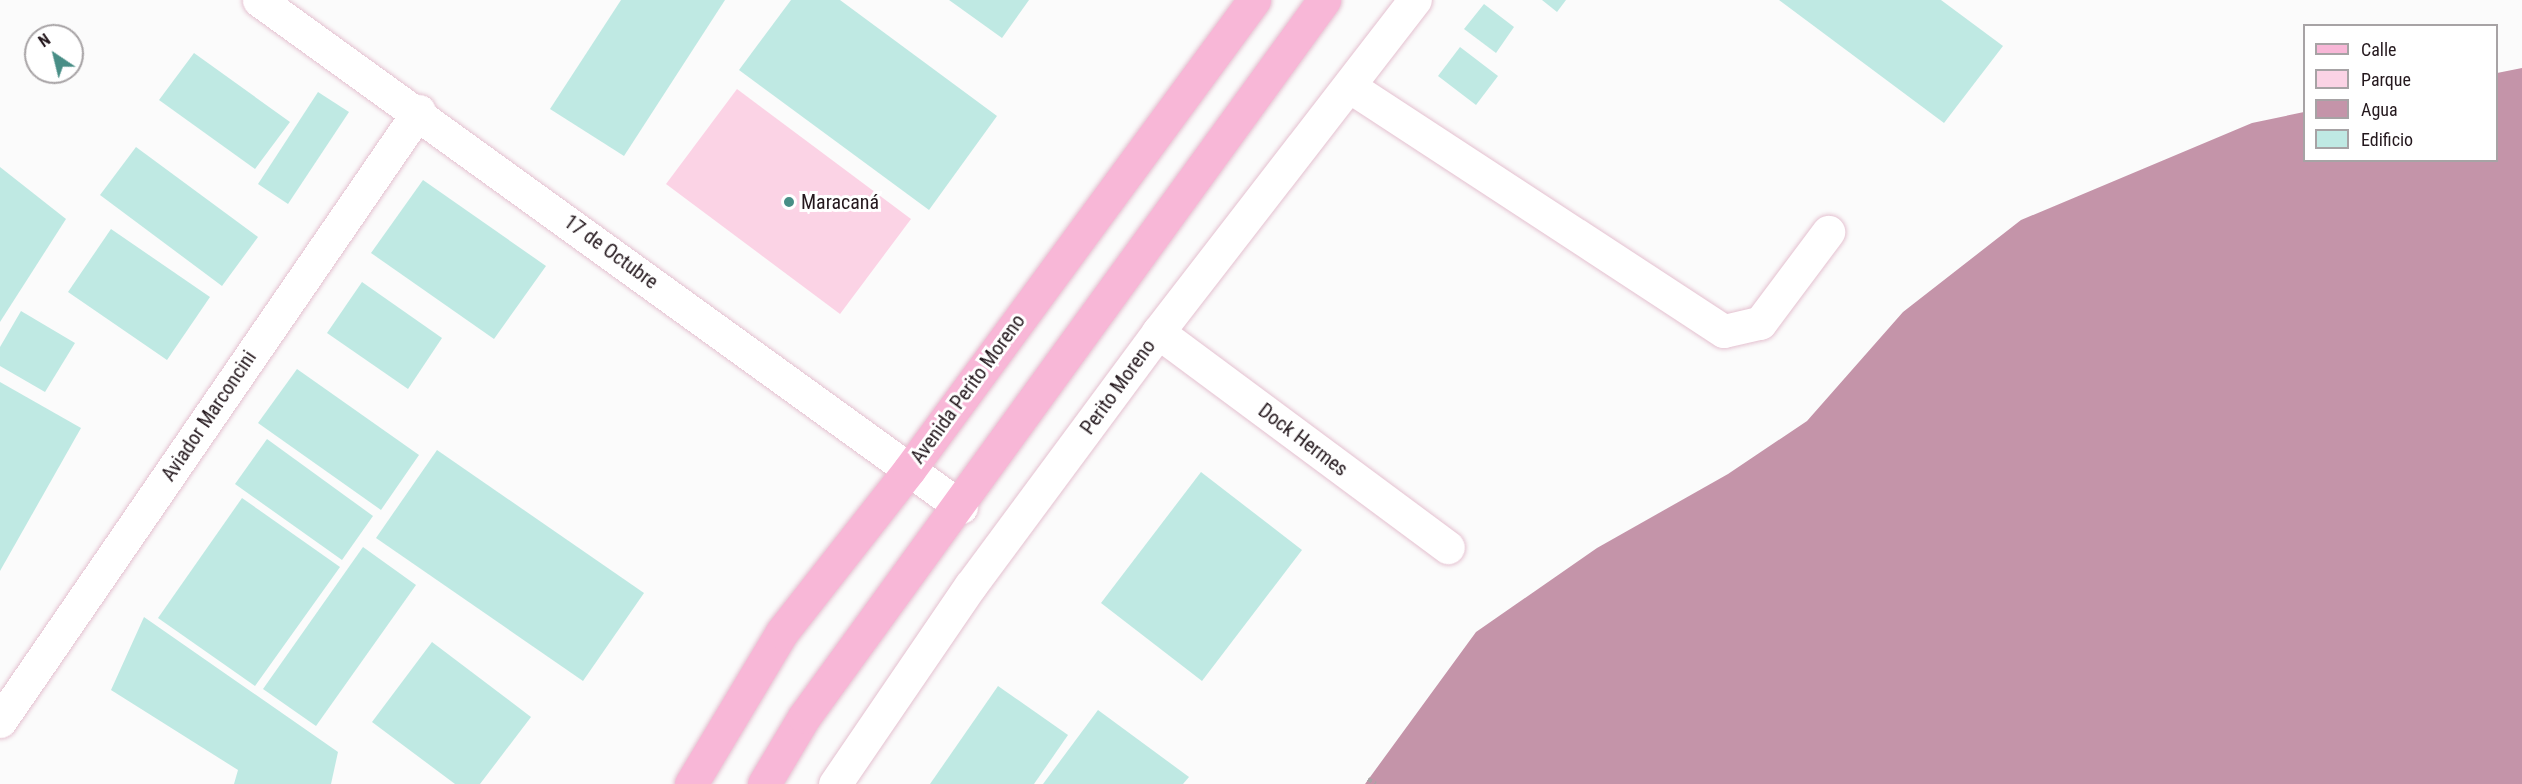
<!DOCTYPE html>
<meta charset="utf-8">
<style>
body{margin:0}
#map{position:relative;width:2522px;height:784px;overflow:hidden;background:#fbfbfb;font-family:"Roboto Condensed",sans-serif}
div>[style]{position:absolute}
.green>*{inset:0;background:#fbd3e5}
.water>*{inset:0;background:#c494a9}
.building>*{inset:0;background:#bfe9e3}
.path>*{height:4px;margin-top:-2px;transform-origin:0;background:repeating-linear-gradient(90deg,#a8a3a5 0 4.5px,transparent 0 7.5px)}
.roads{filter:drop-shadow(0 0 2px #e4c1d0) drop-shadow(0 0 2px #e4c1d0)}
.minor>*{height:33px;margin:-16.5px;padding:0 16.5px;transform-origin:16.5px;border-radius:16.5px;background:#fff}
.major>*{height:33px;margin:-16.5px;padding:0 16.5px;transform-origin:16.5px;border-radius:16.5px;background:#f8b7d7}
.dots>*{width:16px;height:16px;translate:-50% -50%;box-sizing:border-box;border:3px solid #fff;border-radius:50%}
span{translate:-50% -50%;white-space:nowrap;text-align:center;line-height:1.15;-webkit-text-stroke:6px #fff;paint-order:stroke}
.poi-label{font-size:20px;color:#24181d}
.left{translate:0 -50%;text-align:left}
.street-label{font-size:20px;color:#24181d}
.legend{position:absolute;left:2303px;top:24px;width:195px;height:138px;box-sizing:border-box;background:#fff;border:2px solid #a7a3a5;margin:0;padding:8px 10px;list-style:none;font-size:18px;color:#24181d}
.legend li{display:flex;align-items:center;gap:12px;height:30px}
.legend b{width:30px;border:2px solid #a7a3a5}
.north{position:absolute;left:24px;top:24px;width:60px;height:60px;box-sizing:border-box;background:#fff;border:2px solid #a7a3a5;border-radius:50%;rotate:325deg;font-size:16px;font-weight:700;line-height:24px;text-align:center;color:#24181d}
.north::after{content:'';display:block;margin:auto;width:21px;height:27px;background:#488e86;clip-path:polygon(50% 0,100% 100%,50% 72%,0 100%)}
</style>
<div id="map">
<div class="green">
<div style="clip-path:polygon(737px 89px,911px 219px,840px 314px,666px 184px)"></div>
</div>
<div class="water">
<div style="clip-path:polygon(2522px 68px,2522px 784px,1365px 784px,1476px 632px,1597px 548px,1728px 474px,1807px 421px,1903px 312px,2021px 220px,2252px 123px,2304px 112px,2304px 160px,2496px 160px,2497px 73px)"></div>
</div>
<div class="building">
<div style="clip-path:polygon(621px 0,725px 0,624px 156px,550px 109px)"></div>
<div style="clip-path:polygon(791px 0,840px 0,997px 116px,929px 210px,739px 70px)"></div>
<div style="clip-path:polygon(949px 0,1029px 0,1002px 38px)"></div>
<div style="clip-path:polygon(1542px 0,1566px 0,1557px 12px)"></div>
<div style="clip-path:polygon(1779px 0,1941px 0,2003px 46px,1944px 123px)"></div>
<div style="clip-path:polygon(1484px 4px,1514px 27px,1496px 53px,1464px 29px)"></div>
<div style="clip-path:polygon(1460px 47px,1498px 76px,1476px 105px,1438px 76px)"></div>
<div style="clip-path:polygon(194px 53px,290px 122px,255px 169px,159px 100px)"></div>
<div style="clip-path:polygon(318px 92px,349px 112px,288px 204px,258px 184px)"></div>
<div style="clip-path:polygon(136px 147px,258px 237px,222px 286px,100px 195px)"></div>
<div style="clip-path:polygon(0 167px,66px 219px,0 322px)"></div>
<div style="clip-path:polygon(423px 180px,546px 266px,494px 339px,371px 253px)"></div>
<div style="clip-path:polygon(111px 229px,210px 297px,167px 360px,68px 292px)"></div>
<div style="clip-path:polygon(362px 282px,442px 338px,408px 389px,327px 333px)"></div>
<div style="clip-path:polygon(21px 311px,75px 343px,45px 392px,0 366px,0 347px)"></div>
<div style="clip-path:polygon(297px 369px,419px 455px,381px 510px,258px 423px)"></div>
<div style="clip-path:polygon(0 382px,81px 428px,0 571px)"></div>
<div style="clip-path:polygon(267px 439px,373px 516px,342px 560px,235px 484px)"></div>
<div style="clip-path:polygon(437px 450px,644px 593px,583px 681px,376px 538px)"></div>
<div style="clip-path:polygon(1201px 472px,1302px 550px,1202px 681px,1101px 603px)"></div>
<div style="clip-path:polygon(242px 498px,340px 567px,255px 686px,158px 618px)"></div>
<div style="clip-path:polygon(363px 547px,416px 585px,316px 726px,263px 689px)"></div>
<div style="clip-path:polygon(144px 617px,338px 752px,331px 784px,234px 784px,238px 770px,111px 690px)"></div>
<div style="clip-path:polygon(432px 642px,531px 717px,480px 784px,455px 784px,372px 722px)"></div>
<div style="clip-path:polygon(998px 686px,1068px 735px,1034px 784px,930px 784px)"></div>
<div style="clip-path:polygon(1098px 710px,1189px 777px,1183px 784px,1043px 784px)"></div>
</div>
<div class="path">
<div style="left:1368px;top:779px;width:9px;rotate:32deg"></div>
</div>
<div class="roads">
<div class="minor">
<div style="left:259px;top:0;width:866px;rotate:35.84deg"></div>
<div style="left:1352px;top:88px;width:444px;rotate:33.2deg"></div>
<div style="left:1724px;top:331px;width:37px;rotate:-13deg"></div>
<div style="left:1760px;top:323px;width:114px;rotate:-53.2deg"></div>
<div style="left:1158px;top:332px;width:361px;rotate:36.6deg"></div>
<div style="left:0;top:721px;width:740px;rotate:-55.52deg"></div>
<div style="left:835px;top:784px;width:241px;rotate:-55.7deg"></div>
<div style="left:971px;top:585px;width:315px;rotate:-53.5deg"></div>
<div style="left:1158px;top:332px;width:420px;rotate:-52.3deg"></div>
</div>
<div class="major">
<div style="left:691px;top:784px;width:177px;rotate:-59.1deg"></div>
<div style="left:782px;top:632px;width:206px;rotate:-51.9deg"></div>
<div style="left:909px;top:470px;width:583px;rotate:-53.72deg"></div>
<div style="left:764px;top:784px;width:78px;rotate:-59.2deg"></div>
<div style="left:804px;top:717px;width:886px;rotate:-54.05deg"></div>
</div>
</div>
<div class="dots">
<div style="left:789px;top:202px;background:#488e86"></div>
</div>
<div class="poi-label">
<span class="left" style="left:801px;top:202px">Maracaná</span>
</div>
<div class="street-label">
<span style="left:611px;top:252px;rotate:36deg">17 de Octubre</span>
<span style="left:1118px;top:387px;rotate:-54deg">Perito Moreno</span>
<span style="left:968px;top:389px;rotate:-54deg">Avenida Perito Moreno</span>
<span style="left:209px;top:416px;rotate:-56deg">Aviador Marconcini</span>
<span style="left:1303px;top:440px;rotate:37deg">Dock Hermes</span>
</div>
<ul class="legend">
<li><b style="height:8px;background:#f8b7d7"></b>Calle</li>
<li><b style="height:16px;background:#fbd3e5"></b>Parque</li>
<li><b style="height:16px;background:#c494a9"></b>Agua</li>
<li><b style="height:16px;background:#bfe9e3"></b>Edificio</li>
</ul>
<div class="north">N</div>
</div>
